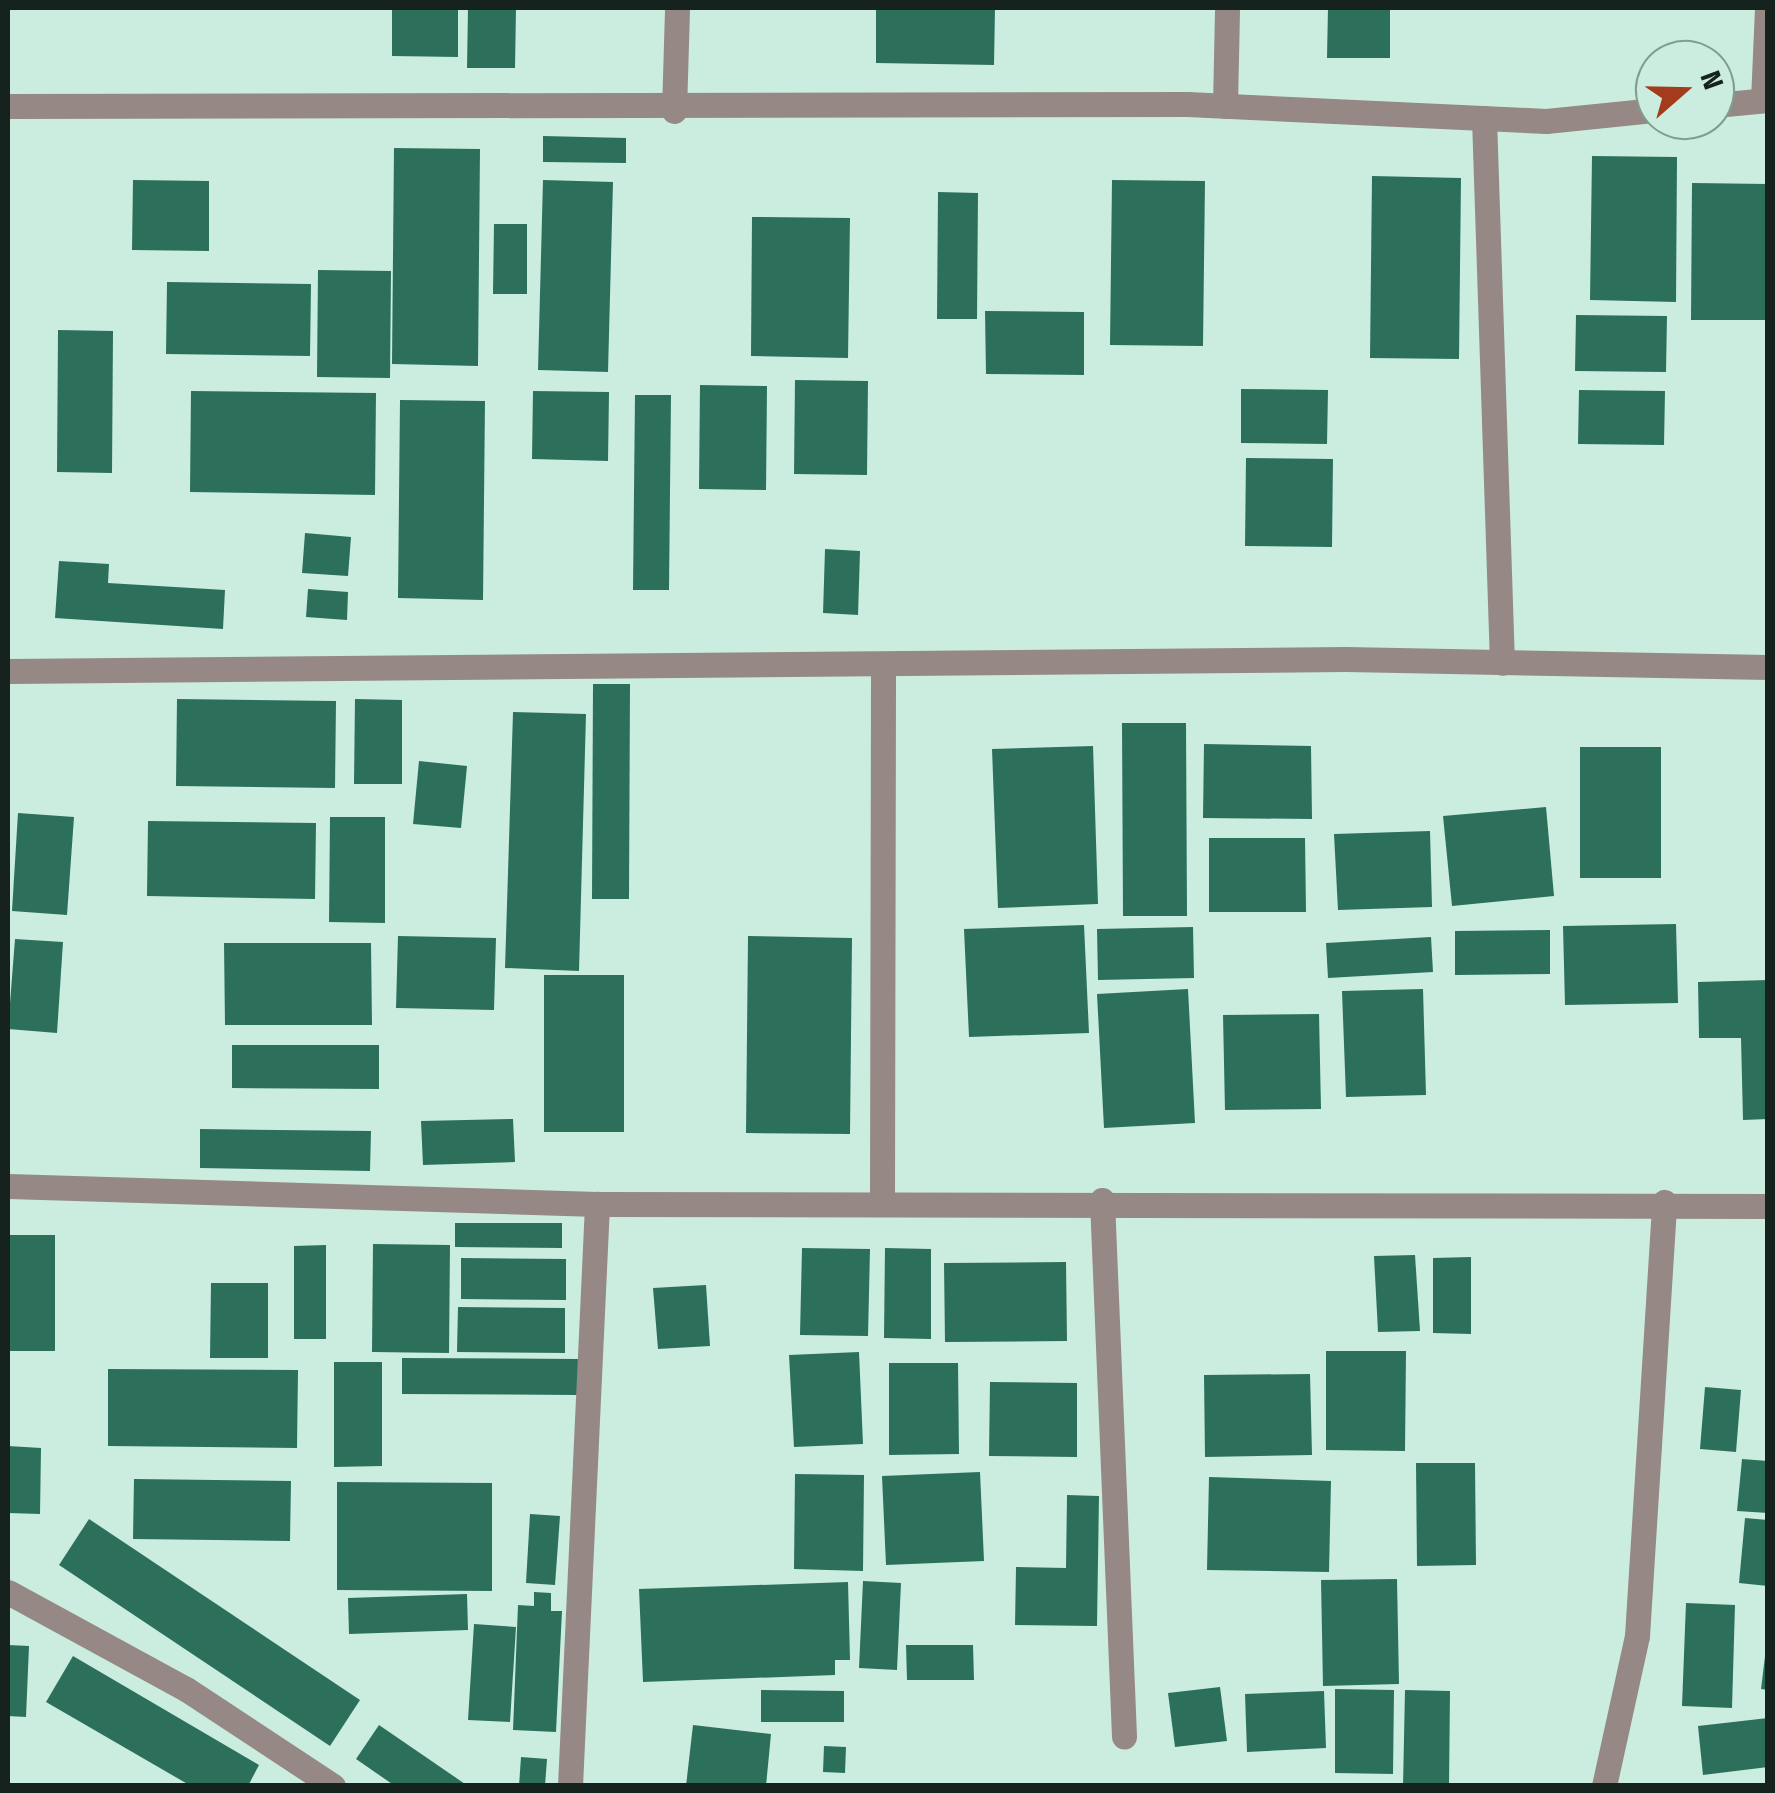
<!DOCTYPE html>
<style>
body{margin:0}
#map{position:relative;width:1775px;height:1793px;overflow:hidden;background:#caede0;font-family:"Fira Sans Condensed",sans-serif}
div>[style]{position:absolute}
.building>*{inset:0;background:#2c705c}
.minor>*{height:25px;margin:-12.5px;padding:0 12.5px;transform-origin:12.5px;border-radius:12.5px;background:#968884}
span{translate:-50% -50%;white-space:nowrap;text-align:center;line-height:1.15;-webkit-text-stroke:10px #caede0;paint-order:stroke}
.frame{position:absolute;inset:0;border:10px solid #15221e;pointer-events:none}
.north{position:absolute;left:1635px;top:40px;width:100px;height:100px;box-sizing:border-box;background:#caede0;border:2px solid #829c92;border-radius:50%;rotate:70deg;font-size:28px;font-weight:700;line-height:40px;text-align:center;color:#15221e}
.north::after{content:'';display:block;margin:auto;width:35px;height:45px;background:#a33b1c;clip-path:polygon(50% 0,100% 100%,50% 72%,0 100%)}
</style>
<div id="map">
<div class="building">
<div style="clip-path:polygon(392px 8px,458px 8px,458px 57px,392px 56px)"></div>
<div style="clip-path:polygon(468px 8px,516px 8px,515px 68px,467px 68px)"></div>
<div style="clip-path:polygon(876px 8px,995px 8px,994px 65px,876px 63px)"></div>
<div style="clip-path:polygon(1328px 8px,1390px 8px,1390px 58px,1327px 58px)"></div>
<div style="clip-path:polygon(543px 136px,626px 138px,626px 163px,543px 162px)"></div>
<div style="clip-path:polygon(394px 148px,480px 149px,478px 366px,392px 364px)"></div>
<div style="clip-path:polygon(1592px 156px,1677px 157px,1676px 302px,1590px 300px)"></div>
<div style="clip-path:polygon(1372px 176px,1461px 178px,1459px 359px,1370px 358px)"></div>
<div style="clip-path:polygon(133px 180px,209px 181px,209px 251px,132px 250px)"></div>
<div style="clip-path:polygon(543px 180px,613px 182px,608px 372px,538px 370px)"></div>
<div style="clip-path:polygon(1112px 180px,1205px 181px,1203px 346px,1110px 345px)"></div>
<div style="clip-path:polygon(1692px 183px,1768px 184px,1768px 320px,1691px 320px)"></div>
<div style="clip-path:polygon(938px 192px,978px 193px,977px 319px,937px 319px)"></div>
<div style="clip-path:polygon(752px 217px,850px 218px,848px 358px,751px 356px)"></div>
<div style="clip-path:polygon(494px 224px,527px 224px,527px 294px,493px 294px)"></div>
<div style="clip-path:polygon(318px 270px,391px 271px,390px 378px,317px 377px)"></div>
<div style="clip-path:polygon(167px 282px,311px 284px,310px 356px,166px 354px)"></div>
<div style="clip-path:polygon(985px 311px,1084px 312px,1084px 375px,986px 374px)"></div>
<div style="clip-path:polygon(1576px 315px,1667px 316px,1666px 372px,1575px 371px)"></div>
<div style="clip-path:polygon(58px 330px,113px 331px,112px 473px,57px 472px)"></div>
<div style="clip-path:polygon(795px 380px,868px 381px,867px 475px,794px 474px)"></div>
<div style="clip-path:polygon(700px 385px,767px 386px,766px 490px,699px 489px)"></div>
<div style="clip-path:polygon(1241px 389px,1328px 390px,1327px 444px,1241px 443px)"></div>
<div style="clip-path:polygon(1579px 390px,1665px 391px,1664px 445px,1578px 444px)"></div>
<div style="clip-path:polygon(191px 391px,376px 393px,375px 495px,190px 492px)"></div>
<div style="clip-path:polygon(533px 391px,609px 392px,608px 461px,532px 459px)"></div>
<div style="clip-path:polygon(635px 395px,671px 395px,669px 590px,633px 590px)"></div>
<div style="clip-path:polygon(400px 400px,485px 401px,483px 600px,398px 598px)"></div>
<div style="clip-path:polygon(1246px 458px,1333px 459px,1332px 547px,1245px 546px)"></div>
<div style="clip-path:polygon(305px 533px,351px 537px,348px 576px,302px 573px)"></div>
<div style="clip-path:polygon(825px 549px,860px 551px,858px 615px,823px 613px)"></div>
<div style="clip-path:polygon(59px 561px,109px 564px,108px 583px,225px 590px,223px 629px,55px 618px)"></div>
<div style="clip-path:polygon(308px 589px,348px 592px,347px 620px,306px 617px)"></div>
<div style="clip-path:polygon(593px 684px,630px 684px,629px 899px,592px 899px)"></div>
<div style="clip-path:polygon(177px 699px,336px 701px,335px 788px,176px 786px)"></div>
<div style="clip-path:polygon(355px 699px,402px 700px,402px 784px,354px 784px)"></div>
<div style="clip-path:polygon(513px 712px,586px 714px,579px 971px,505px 968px)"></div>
<div style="clip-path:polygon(1122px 723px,1186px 723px,1187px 916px,1123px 916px)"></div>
<div style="clip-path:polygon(1204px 744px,1311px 746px,1312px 819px,1203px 818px)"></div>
<div style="clip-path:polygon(1093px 746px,1098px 904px,998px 908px,992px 749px)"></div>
<div style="clip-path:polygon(1580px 747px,1661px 747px,1661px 878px,1580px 878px)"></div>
<div style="clip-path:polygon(419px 761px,467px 766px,461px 828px,413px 824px)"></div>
<div style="clip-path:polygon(1546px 807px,1554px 896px,1452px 906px,1443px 816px)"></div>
<div style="clip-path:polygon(18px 813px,74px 817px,67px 915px,12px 911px)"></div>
<div style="clip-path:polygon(330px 817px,385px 817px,385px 923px,329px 922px)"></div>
<div style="clip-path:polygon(148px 821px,316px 823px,315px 899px,147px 896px)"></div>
<div style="clip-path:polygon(1430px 831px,1432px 907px,1338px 910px,1334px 834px)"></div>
<div style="clip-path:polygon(1209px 838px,1305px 838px,1306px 912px,1209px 912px)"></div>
<div style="clip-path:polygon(1676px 924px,1678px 1003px,1565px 1005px,1563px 926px)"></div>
<div style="clip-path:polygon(1084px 925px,1089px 1033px,969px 1037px,964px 929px)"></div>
<div style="clip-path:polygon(1193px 927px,1194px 978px,1098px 980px,1097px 929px)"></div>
<div style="clip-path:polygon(1550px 930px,1550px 974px,1455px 975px,1455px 931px)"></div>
<div style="clip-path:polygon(398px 936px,496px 938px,494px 1010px,396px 1008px)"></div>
<div style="clip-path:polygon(748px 936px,852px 938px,850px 1134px,746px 1133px)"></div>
<div style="clip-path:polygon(1431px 937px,1433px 972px,1328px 978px,1326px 943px)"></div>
<div style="clip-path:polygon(15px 939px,63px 942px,57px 1033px,8px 1029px)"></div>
<div style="clip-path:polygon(224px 943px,371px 943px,372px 1025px,225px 1025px)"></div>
<div style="clip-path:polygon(544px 975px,624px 975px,624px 1132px,544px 1132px)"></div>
<div style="clip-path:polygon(1768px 980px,1768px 1119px,1743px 1120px,1741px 1038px,1699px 1038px,1698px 982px)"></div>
<div style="clip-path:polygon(1188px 989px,1195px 1123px,1104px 1128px,1097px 994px)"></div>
<div style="clip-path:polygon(1423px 989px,1426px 1095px,1346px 1097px,1342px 991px)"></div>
<div style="clip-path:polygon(1319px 1014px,1321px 1109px,1225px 1110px,1223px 1015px)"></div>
<div style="clip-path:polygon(232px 1045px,379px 1045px,379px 1089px,232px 1088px)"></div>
<div style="clip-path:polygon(513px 1119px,515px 1162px,423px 1165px,421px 1121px)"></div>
<div style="clip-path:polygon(200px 1129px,371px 1131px,370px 1171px,200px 1168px)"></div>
<div style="clip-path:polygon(455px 1223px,562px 1223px,562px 1248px,455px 1247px)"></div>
<div style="clip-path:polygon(8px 1235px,55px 1235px,55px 1351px,8px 1351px)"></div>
<div style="clip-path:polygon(373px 1244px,450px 1245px,449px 1353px,372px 1352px)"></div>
<div style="clip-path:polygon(326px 1245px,326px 1339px,294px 1339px,294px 1246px)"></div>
<div style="clip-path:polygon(802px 1248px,870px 1249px,868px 1336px,800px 1335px)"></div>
<div style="clip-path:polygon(885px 1248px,931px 1249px,931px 1339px,884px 1338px)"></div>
<div style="clip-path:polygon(1415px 1255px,1420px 1331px,1378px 1332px,1374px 1256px)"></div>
<div style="clip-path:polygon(1471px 1257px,1471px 1334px,1433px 1333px,1433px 1258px)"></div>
<div style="clip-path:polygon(461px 1258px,566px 1259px,566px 1300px,461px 1299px)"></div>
<div style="clip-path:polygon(1066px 1262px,1067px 1341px,945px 1342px,944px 1263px)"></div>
<div style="clip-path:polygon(211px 1283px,268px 1283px,268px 1358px,210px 1358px)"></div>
<div style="clip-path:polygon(706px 1285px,710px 1346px,658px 1349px,653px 1288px)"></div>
<div style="clip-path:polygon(458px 1307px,565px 1308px,565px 1353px,457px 1352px)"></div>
<div style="clip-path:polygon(1326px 1351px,1406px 1351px,1405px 1451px,1326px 1450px)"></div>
<div style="clip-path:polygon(859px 1352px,863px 1444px,794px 1447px,789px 1355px)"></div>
<div style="clip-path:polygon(402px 1358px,578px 1359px,578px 1395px,402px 1394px)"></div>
<div style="clip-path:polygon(334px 1362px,382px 1362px,382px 1466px,334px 1467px)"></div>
<div style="clip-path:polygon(889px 1363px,958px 1363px,959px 1454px,889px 1455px)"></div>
<div style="clip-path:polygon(108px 1369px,298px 1370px,297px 1448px,108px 1446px)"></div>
<div style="clip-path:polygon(1310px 1374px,1312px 1455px,1205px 1457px,1204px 1375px)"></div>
<div style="clip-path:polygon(990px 1382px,1077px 1383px,1077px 1457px,989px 1456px)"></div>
<div style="clip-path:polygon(1705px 1387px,1741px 1390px,1736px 1452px,1700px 1449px)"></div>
<div style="clip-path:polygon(8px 1446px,41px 1448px,40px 1514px,8px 1513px)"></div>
<div style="clip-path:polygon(1742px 1459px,1768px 1461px,1768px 1513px,1737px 1511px)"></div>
<div style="clip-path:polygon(1416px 1463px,1475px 1463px,1476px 1565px,1417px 1566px)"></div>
<div style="clip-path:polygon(980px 1472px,984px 1561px,886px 1565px,882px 1476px)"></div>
<div style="clip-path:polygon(795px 1474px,864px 1475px,863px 1571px,794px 1569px)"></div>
<div style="clip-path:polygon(1209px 1477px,1331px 1481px,1329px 1572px,1207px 1570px)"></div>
<div style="clip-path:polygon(134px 1479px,291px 1481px,290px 1541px,133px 1539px)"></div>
<div style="clip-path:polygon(337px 1482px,492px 1483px,492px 1591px,337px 1590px)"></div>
<div style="clip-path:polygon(1067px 1495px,1099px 1496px,1097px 1626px,1015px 1625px,1016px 1567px,1066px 1568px)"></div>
<div style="clip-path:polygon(530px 1514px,560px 1516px,555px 1585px,526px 1583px)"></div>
<div style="clip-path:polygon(1745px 1518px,1768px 1520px,1768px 1586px,1739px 1583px)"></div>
<div style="clip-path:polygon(89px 1519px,360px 1700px,330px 1746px,59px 1565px)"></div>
<div style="clip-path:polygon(1397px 1579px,1399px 1684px,1323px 1686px,1321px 1580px)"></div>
<div style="clip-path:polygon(863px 1581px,901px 1583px,897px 1670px,859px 1668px)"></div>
<div style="clip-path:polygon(848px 1582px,850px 1660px,835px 1660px,835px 1675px,643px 1682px,639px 1589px)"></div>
<div style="clip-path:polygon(534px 1592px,551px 1593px,551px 1611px,562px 1611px,556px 1732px,513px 1730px,518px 1605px,534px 1606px)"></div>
<div style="clip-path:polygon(467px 1594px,468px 1630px,349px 1634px,348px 1598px)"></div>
<div style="clip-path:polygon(1686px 1603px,1735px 1605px,1732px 1708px,1682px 1706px)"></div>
<div style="clip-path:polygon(474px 1624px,516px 1627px,510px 1722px,468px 1720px)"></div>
<div style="clip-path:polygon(1768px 1632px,1768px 1690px,1761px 1689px)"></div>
<div style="clip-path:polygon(8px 1645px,29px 1646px,26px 1717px,8px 1716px)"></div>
<div style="clip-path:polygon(906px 1645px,973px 1645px,974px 1680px,907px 1680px)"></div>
<div style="clip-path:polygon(73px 1656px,259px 1765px,248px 1786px,191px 1786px,46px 1702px)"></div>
<div style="clip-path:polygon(1220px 1687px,1227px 1741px,1175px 1747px,1168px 1693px)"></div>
<div style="clip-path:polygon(1335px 1689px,1394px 1690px,1393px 1774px,1335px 1773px)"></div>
<div style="clip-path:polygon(761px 1690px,844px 1691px,844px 1722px,761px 1722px)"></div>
<div style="clip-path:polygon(1405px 1690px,1450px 1691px,1449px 1786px,1403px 1786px)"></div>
<div style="clip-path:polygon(1324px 1691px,1326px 1748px,1247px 1752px,1245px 1694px)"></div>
<div style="clip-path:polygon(1768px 1718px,1768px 1767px,1703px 1775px,1698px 1726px)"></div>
<div style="clip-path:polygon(379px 1725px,468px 1786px,395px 1786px,356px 1759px)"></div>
<div style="clip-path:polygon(693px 1725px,771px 1734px,766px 1786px,686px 1786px)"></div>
<div style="clip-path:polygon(824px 1746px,846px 1747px,845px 1773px,823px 1772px)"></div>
<div style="clip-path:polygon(521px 1757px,547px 1759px,545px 1786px,519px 1786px)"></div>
</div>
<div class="minor">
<div style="left:1763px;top:100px;width:92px;rotate:-87.5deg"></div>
<div style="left:1715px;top:105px;width:53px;rotate:-5.4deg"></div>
<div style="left:8px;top:106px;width:1179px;rotate:-0.1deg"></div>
<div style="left:1187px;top:104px;width:359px;rotate:2.7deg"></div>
<div style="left:1546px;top:121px;width:110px;rotate:-5.8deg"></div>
<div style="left:1225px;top:106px;width:98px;rotate:-88.8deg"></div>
<div style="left:674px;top:111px;width:103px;rotate:-88.3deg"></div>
<div style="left:1484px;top:118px;width:545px;rotate:88.11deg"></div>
<div style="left:8px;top:671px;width:1338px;rotate:-0.51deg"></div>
<div style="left:1346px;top:659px;width:422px;rotate:1.1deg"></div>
<div style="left:8px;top:1186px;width:589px;rotate:1.75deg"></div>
<div style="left:597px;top:1204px;width:1171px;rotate:0.1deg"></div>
<div style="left:882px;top:1199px;width:533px;rotate:-89.89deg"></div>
<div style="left:1102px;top:1200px;width:537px;rotate:87.65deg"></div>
<div style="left:8px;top:1592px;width:203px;rotate:28.6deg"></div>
<div style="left:186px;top:1689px;width:176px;rotate:33.4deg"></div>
<div style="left:570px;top:1786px;width:583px;rotate:-87.34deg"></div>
<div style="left:1604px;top:1786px;width:154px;rotate:-77.6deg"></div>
<div style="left:1637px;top:1636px;width:435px;rotate:-86.4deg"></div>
</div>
<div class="frame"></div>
<div class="north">N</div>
</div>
